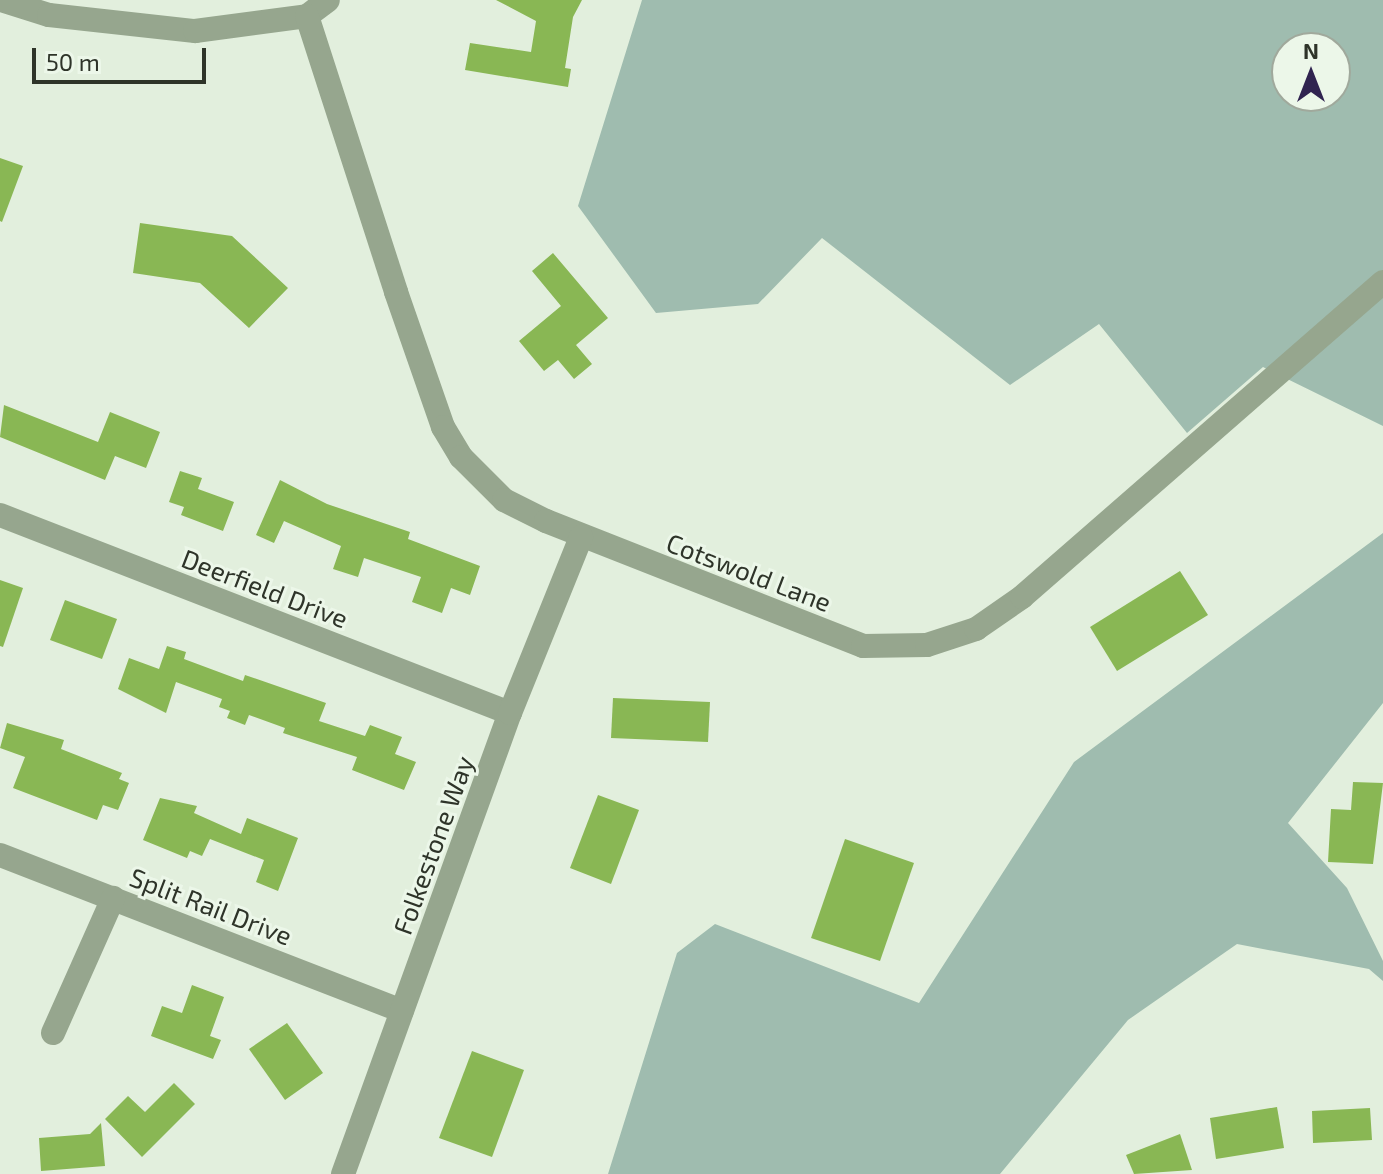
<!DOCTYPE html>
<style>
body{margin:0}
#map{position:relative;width:1383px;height:1174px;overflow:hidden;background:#e2efdd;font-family:"Exo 2",sans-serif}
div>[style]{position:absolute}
.green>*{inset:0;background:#9fbcaf}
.building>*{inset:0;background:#89b754}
.street>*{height:24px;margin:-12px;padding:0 12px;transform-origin:12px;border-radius:12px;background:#96a68e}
span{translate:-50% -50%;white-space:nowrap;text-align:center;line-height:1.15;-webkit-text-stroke:6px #ecf7e9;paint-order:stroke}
.street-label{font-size:26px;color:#2e3429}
.north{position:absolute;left:1271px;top:32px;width:80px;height:80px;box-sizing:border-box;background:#ecf7e9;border:2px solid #a0a99c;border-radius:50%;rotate:0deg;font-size:22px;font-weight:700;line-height:32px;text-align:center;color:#2e3429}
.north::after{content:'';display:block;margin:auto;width:28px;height:36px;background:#302450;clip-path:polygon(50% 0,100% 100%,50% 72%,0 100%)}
.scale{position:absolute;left:32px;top:48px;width:174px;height:36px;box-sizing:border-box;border:4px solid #2e3429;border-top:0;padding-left:10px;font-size:24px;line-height:28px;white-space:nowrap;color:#2e3429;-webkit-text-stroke:6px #ecf7e9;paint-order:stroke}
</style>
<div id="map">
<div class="green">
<div style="clip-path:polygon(evenodd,642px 0,1383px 0,1383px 426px,1263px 367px,1187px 433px,1099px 324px,1010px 385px,822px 238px,758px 304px,656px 313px,578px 206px,642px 0,1287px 48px,1335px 48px,1335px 96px,1287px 96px,1287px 48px)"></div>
<div style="clip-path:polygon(1383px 533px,1383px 703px,1288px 823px,1347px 888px,1383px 961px,1383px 981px,1369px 969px,1237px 944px,1128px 1020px,1000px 1174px,608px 1174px,677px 953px,715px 924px,919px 1003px,1074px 762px)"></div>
</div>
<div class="building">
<div style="clip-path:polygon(496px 0,582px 0,573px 17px,565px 68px,571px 69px,568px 87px,465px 70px,470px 43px,531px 52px,536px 21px)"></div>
<div style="clip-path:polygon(0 158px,23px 166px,2px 222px,0 221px)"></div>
<div style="clip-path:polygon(140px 223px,232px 236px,288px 288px,249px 328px,200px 283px,133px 273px)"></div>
<div style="clip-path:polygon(553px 253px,608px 318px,576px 345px,592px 364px,574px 379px,558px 360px,544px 371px,519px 341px,561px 306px,532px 271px)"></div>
<div style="clip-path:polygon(4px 405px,98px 442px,110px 412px,160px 432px,146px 468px,115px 456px,105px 480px,0 437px)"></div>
<div style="clip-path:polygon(180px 471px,202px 478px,198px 489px,234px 502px,223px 531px,181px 515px,184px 507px,169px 502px)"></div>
<div style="clip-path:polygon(280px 480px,327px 504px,410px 532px,408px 539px,480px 566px,470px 595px,451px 588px,442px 613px,412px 602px,421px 577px,364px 558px,358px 577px,333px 569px,341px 546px,284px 521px,274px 543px,256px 535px)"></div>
<div style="clip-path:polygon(1180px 571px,1208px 615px,1117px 671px,1090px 627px)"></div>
<div style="clip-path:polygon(0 580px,23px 588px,3px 647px,0 646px)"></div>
<div style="clip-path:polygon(65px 600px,117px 619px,102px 659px,50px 640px)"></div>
<div style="clip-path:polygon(167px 646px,186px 652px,184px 659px,243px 681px,245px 675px,326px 703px,319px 721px,365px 736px,370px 725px,402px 737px,395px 754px,416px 762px,404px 790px,352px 770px,357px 757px,283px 733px,285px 728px,249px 715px,245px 725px,227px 718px,230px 711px,219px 707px,222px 699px,176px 682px,166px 713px,118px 689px,129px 658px,159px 669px)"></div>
<div style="clip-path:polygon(613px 698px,710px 702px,708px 742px,611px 738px)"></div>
<div style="clip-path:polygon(7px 723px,64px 740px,61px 749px,122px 773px,119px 779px,129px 783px,118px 810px,103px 805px,97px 820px,13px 788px,25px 757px,0 748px)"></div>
<div style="clip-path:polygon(1353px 782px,1383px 783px,1373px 864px,1328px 862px,1331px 809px,1351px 810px)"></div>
<div style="clip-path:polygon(598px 795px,639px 810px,611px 884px,570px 868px)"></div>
<div style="clip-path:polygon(160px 798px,197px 806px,194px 813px,241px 834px,247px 818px,298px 838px,278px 891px,256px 882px,264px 860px,210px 839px,202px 856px,190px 851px,187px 858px,143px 840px)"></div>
<div style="clip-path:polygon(845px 839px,914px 863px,880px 961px,811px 938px)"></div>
<div style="clip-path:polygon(192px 985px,224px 997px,210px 1036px,221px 1040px,213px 1059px,151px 1036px,162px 1006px,182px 1013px)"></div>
<div style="clip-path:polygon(287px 1023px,323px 1073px,285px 1100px,249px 1049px)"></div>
<div style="clip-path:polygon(472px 1051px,524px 1070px,492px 1157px,439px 1138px)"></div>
<div style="clip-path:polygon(174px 1083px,195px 1104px,142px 1157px,105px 1119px,128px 1096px,145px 1112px)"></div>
<div style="clip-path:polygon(1277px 1107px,1284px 1148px,1216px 1159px,1210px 1118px)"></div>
<div style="clip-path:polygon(1370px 1108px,1372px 1140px,1313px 1143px,1312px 1111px)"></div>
<div style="clip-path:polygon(101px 1123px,105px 1166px,41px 1171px,39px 1138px,90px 1134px)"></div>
<div style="clip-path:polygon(1180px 1134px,1192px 1170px,1134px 1174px,1126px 1155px)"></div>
</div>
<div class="street">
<div style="left:1px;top:0;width:50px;rotate:17.4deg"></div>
<div style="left:49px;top:15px;width:147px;rotate:6.3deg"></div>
<div style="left:195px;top:31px;width:113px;rotate:-7.6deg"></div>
<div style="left:307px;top:16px;width:26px;rotate:-37deg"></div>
<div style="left:307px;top:16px;width:290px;rotate:72.1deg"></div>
<div style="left:396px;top:292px;width:143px;rotate:70.8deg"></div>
<div style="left:443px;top:427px;width:35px;rotate:59deg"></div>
<div style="left:461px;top:457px;width:61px;rotate:45deg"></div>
<div style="left:504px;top:500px;width:47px;rotate:26.6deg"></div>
<div style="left:546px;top:521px;width:341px;rotate:21.5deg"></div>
<div style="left:863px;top:646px;width:64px;rotate:-0.9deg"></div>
<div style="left:927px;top:645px;width:52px;rotate:-18.1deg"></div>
<div style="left:976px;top:629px;width:56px;rotate:-34.8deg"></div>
<div style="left:1022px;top:597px;width:479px;rotate:-41.1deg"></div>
<div style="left:0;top:515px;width:547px;rotate:21.22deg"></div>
<div style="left:0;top:855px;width:431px;rotate:21.2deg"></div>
<div style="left:53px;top:1033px;width:148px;rotate:-66deg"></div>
<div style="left:343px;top:1174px;width:490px;rotate:-70.1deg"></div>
<div style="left:510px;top:713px;width:190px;rotate:-68deg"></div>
</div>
<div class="street-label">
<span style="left:749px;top:572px;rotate:21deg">Cotswold Lane</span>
<span style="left:265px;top:588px;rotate:21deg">Deerfield Drive</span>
<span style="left:433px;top:845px;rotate:-70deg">Folkestone Way</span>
<span style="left:211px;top:906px;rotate:21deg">Split Rail Drive</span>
</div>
<div class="north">N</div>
<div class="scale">50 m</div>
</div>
